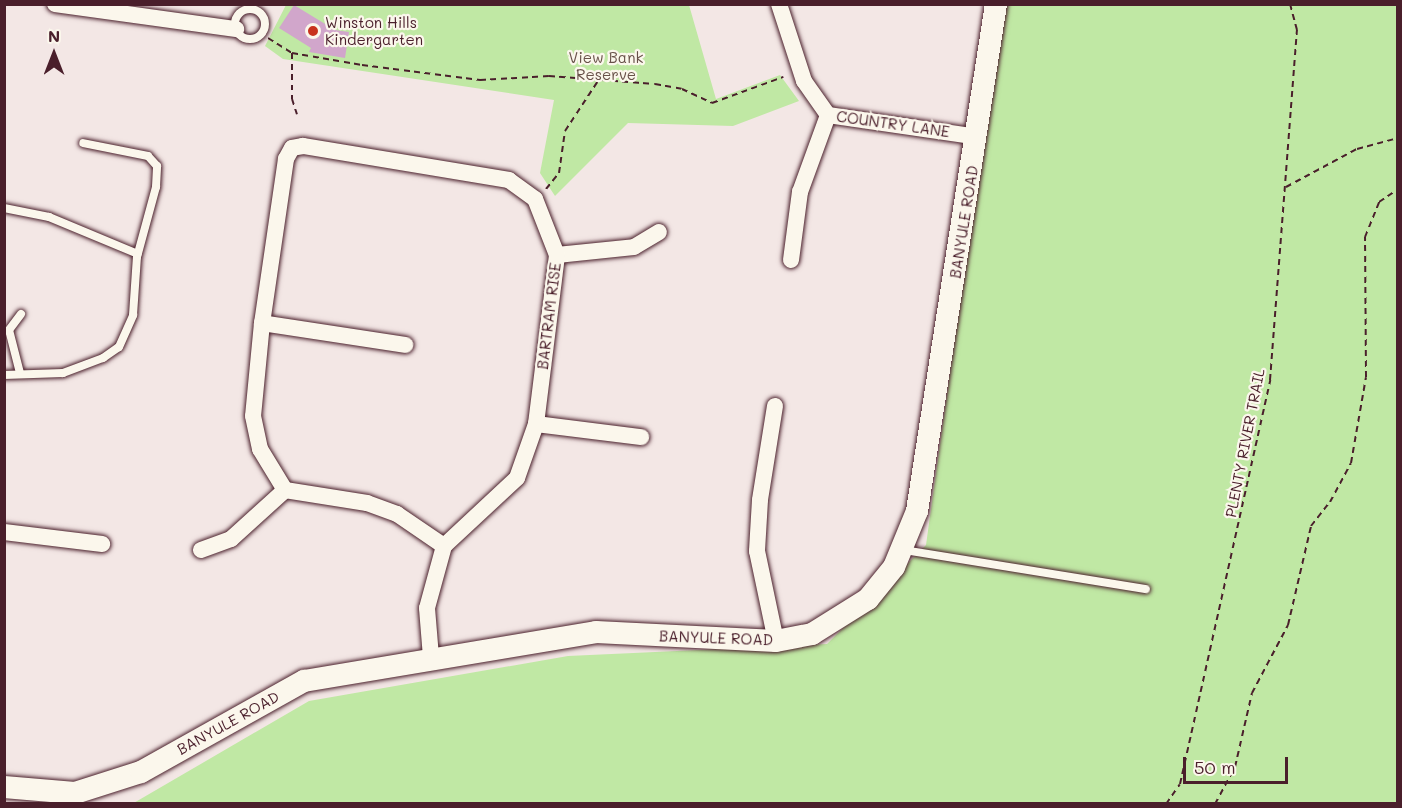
<!DOCTYPE html>
<style>
body{margin:0}
#map{position:relative;width:1402px;height:808px;overflow:hidden;background:#f3e7e5;font-family:Mali,sans-serif}
div>[style]{position:absolute}
.green>*{inset:0;background:#c0e8a4}
.building>*{inset:0;background:#d1a6cb}
.path>*{height:2px;margin-top:-1px;transform-origin:0;background:repeating-linear-gradient(90deg,#4a1f2b 0 6px,transparent 0 10.5px)}
.roads{filter:drop-shadow(0 0 2px #4a1f2b) drop-shadow(0 0 2px #4a1f2b)}
.lane>*{height:8px;margin:-4px;padding:0 4px;transform-origin:4px;border-radius:4px;background:#fbf7ec}
.lane>.ring{margin:-4px;padding:0;box-sizing:content-box;background:none;border:8px solid #fbf7ec;border-radius:50%}
.street>*{height:16px;margin:-8px;padding:0 8px;transform-origin:8px;border-radius:8px;background:#fbf7ec}
.secondary>*{height:22px;margin:-11px;padding:0 11px;transform-origin:11px;border-radius:11px;background:#fbf7ec}
.dots>*{width:16px;height:16px;translate:-50% -50%;box-sizing:border-box;border:3px solid #fbf7ec;border-radius:50%}
span{translate:-50% -50%;white-space:nowrap;text-align:center;line-height:1.15;-webkit-text-stroke:4.5px #fbf7ec;paint-order:stroke}
.poi-label{font-size:15px;color:#4a1f2b}
.left{translate:0 -50%;text-align:left}
.park-label{font-size:15px;color:#685149}
.street-label{font-size:15px;color:#4a1f2b}
.frame{position:absolute;inset:0;border:6px solid #4a1f2b;pointer-events:none}
.north{position:absolute;left:24px;top:24px;width:60px;height:60px;-webkit-text-stroke:4px #fbf7ec;paint-order:stroke;rotate:0deg;font-size:16px;font-weight:700;line-height:24px;text-align:center;color:#4a1f2b}
.north::after{content:'';display:block;margin:auto;width:21px;height:27px;background:#4a1f2b;clip-path:polygon(50% 0,100% 100%,50% 72%,0 100%)}
.scale{position:absolute;left:1183px;top:757px;width:105px;height:27px;box-sizing:border-box;border:3px solid #4a1f2b;border-top:0;padding-left:8px;font-size:18px;line-height:21px;white-space:nowrap;color:#4a1f2b;-webkit-text-stroke:4px #fbf7ec;paint-order:stroke}
</style>
<div id="map">
<div class="green">
<div style="clip-path:polygon(286px 5px,689px 5px,716px 99px,780px 75px,799px 101px,733px 126px,628px 123px,555px 196px,540px 173px,554px 100px,283px 59px,265px 46px)"></div>
<div style="clip-path:polygon(1001px 5px,1397px 5px,1397px 803px,132px 804px,309px 701px,568px 656px,827px 644px,926px 545px)"></div>
</div>
<div class="building">
<div style="clip-path:polygon(294px 5px,335px 30px,349px 32px,345px 58px,309px 52px,311px 48px,279px 28px)"></div>
</div>
<div class="path">
<div style="left:263px;top:29px;width:10px;rotate:61deg"></div>
<div style="left:268px;top:38px;width:28px;rotate:32deg"></div>
<div style="left:292px;top:53px;width:71px;rotate:9.7deg"></div>
<div style="left:362px;top:65px;width:119px;rotate:7.2deg"></div>
<div style="left:480px;top:80px;width:69px;rotate:-3.3deg"></div>
<div style="left:549px;top:76px;width:106px;rotate:4.3deg"></div>
<div style="left:655px;top:84px;width:27px;rotate:10deg"></div>
<div style="left:682px;top:89px;width:33px;rotate:25deg"></div>
<div style="left:712px;top:103px;width:76px;rotate:-20.1deg"></div>
<div style="left:292px;top:53px;width:46px;rotate:90deg"></div>
<div style="left:292px;top:99px;width:16px;rotate:72deg"></div>
<div style="left:1286px;top:187px;width:81px;rotate:-28.2deg"></div>
<div style="left:1357px;top:149px;width:42px;rotate:-15deg"></div>
<div style="left:546px;top:189px;width:21px;rotate:-51deg"></div>
<div style="left:559px;top:173px;width:42px;rotate:-81.9deg"></div>
<div style="left:565px;top:131px;width:60px;rotate:-56.6deg"></div>
<div style="left:1166px;top:804px;width:24px;rotate:-55deg"></div>
<div style="left:1180px;top:784px;width:414px;rotate:-77.4deg"></div>
<div style="left:1270px;top:380px;width:351px;rotate:-85.6deg"></div>
<div style="left:1297px;top:30px;width:27px;rotate:-105deg"></div>
<div style="left:1215px;top:804px;width:42px;rotate:-61.6deg"></div>
<div style="left:1235px;top:767px;width:76px;rotate:-77.1deg"></div>
<div style="left:1252px;top:693px;width:77px;rotate:-62.1deg"></div>
<div style="left:1288px;top:625px;width:102px;rotate:-76.9deg"></div>
<div style="left:1311px;top:526px;width:31px;rotate:-52deg"></div>
<div style="left:1330px;top:502px;width:44px;rotate:-61.7deg"></div>
<div style="left:1351px;top:463px;width:87px;rotate:-80.1deg"></div>
<div style="left:1366px;top:377px;width:140px;rotate:-90.4deg"></div>
<div style="left:1365px;top:237px;width:38px;rotate:-68deg"></div>
<div style="left:1379px;top:202px;width:23px;rotate:-34deg"></div>
</div>
<div class="roads">
<div class="lane">
<div class="ring" style="left:235px;top:9px;width:22px;height:22px"></div>
<div style="left:4px;top:208px;width:46px;rotate:11.3deg"></div>
<div style="left:49px;top:217px;width:96px;rotate:22.6deg"></div>
<div style="left:20px;top:373px;width:44px;rotate:-104.3deg"></div>
<div style="left:9px;top:330px;width:20px;rotate:-53deg"></div>
<div style="left:4px;top:375px;width:59px;rotate:-1.9deg"></div>
<div style="left:63px;top:373px;width:43px;rotate:-20.6deg"></div>
<div style="left:103px;top:358px;width:19px;rotate:-35deg"></div>
<div style="left:119px;top:347px;width:35px;rotate:-66deg"></div>
<div style="left:133px;top:315px;width:58px;rotate:-86.1deg"></div>
<div style="left:137px;top:257px;width:73px;rotate:-74.8deg"></div>
<div style="left:156px;top:187px;width:21px;rotate:-87deg"></div>
<div style="left:157px;top:166px;width:13px;rotate:-132deg"></div>
<div style="left:148px;top:156px;width:66px;rotate:-168.7deg"></div>
<div style="left:904px;top:550px;width:245px;rotate:9.2deg"></div>
</div>
<div class="street">
<div style="left:55px;top:4px;width:183px;rotate:7.9deg"></div>
<div style="left:779px;top:4px;width:81px;rotate:72deg"></div>
<div style="left:804px;top:81px;width:42px;rotate:54.8deg"></div>
<div style="left:828px;top:115px;width:146px;rotate:8.3deg"></div>
<div style="left:557px;top:255px;width:77px;rotate:-5.9deg"></div>
<div style="left:634px;top:247px;width:29px;rotate:-31deg"></div>
<div style="left:791px;top:260px;width:69px;rotate:-82.5deg"></div>
<div style="left:800px;top:192px;width:82px;rotate:-70deg"></div>
<div style="left:262px;top:323px;width:145px;rotate:8.7deg"></div>
<div style="left:775px;top:406px;width:95px;rotate:99.1deg"></div>
<div style="left:760px;top:500px;width:51px;rotate:93.4deg"></div>
<div style="left:757px;top:551px;width:92px;rotate:78.1deg"></div>
<div style="left:536px;top:424px;width:106px;rotate:7.1deg"></div>
<div style="left:4px;top:532px;width:99px;rotate:7deg"></div>
<div style="left:201px;top:550px;width:32px;rotate:-20deg"></div>
<div style="left:231px;top:539px;width:73px;rotate:-42.2deg"></div>
<div style="left:431px;top:657px;width:49px;rotate:-94.7deg"></div>
<div style="left:427px;top:608px;width:64px;rotate:-74.7deg"></div>
<div style="left:444px;top:546px;width:100px;rotate:-43deg"></div>
<div style="left:517px;top:478px;width:57px;rotate:-70.6deg"></div>
<div style="left:536px;top:424px;width:170px;rotate:-82.9deg"></div>
<div style="left:557px;top:255px;width:60px;rotate:-111.4deg"></div>
<div style="left:535px;top:199px;width:32px;rotate:-144deg"></div>
<div style="left:509px;top:180px;width:209px;rotate:-170.6deg"></div>
<div style="left:303px;top:146px;width:11px;rotate:170deg"></div>
<div style="left:292px;top:148px;width:13px;rotate:119deg"></div>
<div style="left:286px;top:159px;width:166px;rotate:98.3deg"></div>
<div style="left:262px;top:323px;width:93px;rotate:95.5deg"></div>
<div style="left:253px;top:416px;width:34px;rotate:78deg"></div>
<div style="left:260px;top:449px;width:48px;rotate:58.6deg"></div>
<div style="left:285px;top:490px;width:83px;rotate:9deg"></div>
<div style="left:367px;top:503px;width:32px;rotate:20deg"></div>
<div style="left:397px;top:514px;width:57px;rotate:34.2deg"></div>
</div>
<div class="secondary">
<div style="left:4px;top:787px;width:71px;rotate:4.8deg"></div>
<div style="left:75px;top:793px;width:69px;rotate:-17.7deg"></div>
<div style="left:141px;top:772px;width:187px;rotate:-29.2deg"></div>
<div style="left:304px;top:681px;width:296px;rotate:-9.5deg"></div>
<div style="left:596px;top:632px;width:180px;rotate:2.9deg"></div>
<div style="left:776px;top:641px;width:37px;rotate:-11deg"></div>
<div style="left:812px;top:634px;width:66px;rotate:-32deg"></div>
<div style="left:868px;top:599px;width:41px;rotate:-50.9deg"></div>
<div style="left:894px;top:567px;width:61px;rotate:-67.7deg"></div>
<div style="left:917px;top:511px;width:513px;rotate:-81.14deg"></div>
</div>
</div>
<div class="dots">
<div style="left:313px;top:31px;background:#c8321e"></div>
</div>
<div class="poi-label">
<span class="left" style="left:325px;top:31px">Winston Hills<br>Kindergarten</span>
</div>
<div class="park-label">
<span style="left:606px;top:66px">View Bank<br>Reserve</span>
</div>
<div class="street-label">
<span style="left:893px;top:124px;rotate:8deg">COUNTRY LANE</span>
<span style="left:964px;top:222px;rotate:-81deg">BANYULE ROAD</span>
<span style="left:549px;top:316px;rotate:-83deg">BARTRAM RISE</span>
<span style="left:1245px;top:443px;rotate:-79deg">PLENTY RIVER TRAIL</span>
<span style="left:716px;top:638px;rotate:2deg">BANYULE ROAD</span>
<span style="left:228px;top:723px;rotate:-29deg">BANYULE ROAD</span>
</div>
<div class="frame"></div>
<div class="north">N</div>
<div class="scale">50 m</div>
</div>
